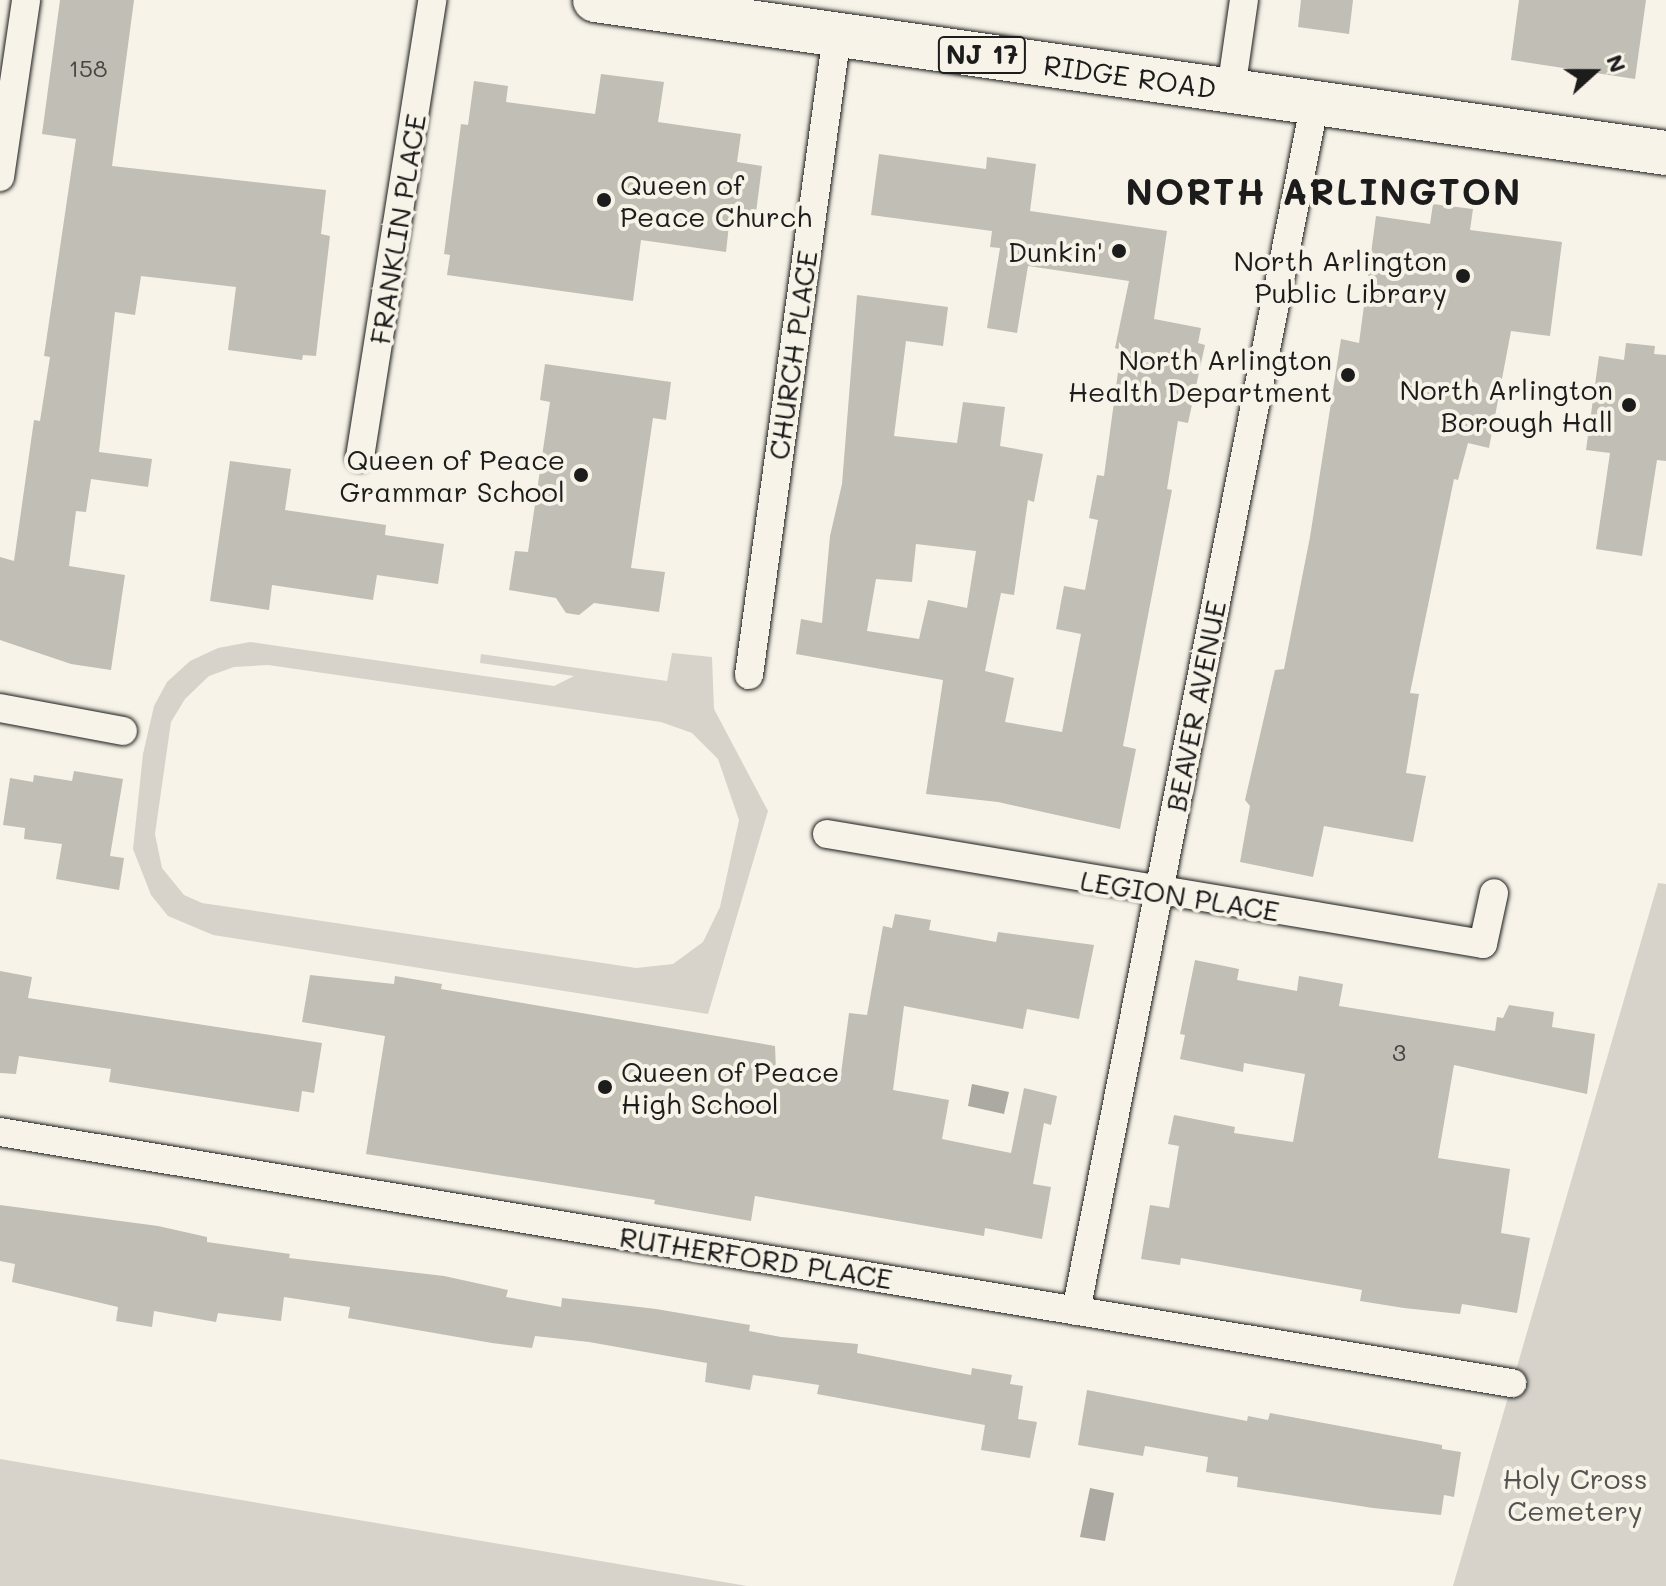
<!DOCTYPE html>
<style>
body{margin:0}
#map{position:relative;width:1666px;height:1586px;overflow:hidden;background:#f7f3e8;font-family:Mali,sans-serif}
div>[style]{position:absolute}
.green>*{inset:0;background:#d7d3cb}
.water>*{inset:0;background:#aca9a2}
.building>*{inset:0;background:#c0beb5}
.roads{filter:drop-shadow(0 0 2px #1c1c1c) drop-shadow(0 0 2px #1c1c1c)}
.street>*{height:28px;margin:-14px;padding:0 14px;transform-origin:14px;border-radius:14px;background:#f7f3e8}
.primary>*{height:44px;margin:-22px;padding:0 22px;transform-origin:22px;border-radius:22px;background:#f7f3e8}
.dots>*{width:22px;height:22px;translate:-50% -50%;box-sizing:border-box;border:4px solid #f7f3e8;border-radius:50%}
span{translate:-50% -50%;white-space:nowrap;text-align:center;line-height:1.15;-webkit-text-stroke:8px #f7f3e8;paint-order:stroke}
.number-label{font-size:24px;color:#454442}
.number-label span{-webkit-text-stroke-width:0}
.shield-label span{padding:2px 6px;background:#f7f3e8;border:2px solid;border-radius:6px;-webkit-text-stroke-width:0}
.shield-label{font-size:26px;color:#1c1c1c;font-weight:700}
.street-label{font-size:28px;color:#1c1c1c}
.poi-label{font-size:28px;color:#1c1c1c}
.left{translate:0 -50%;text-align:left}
.right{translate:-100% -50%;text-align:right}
.park-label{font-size:28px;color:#545351}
.district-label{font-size:36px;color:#1c1c1c;font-weight:700;letter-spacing:2px}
.north{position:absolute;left:1554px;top:32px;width:80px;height:80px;-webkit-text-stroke:6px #f7f3e8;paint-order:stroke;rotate:69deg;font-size:22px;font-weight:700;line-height:32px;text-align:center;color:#1c1c1c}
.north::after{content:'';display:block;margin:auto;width:28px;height:36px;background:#1c1c1c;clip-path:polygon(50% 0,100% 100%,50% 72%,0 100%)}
</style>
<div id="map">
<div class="green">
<div style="clip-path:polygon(evenodd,250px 642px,554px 686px,574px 676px,480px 663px,481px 654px,667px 681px,672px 653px,712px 657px,714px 709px,768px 811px,708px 1014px,213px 935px,168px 916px,151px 895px,133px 849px,143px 754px,154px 706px,167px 682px,190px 661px,218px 648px,250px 642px,268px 665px,661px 722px,692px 733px,718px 759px,739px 820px,720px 907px,703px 942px,673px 964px,636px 968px,202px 903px,184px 895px,162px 868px,155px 834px,171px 722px,185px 699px,209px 676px,234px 667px,268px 665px)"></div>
<div style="clip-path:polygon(1658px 883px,1666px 884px,1666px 1586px,1453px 1586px)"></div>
<div style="clip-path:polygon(0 1459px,747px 1586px,0 1586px)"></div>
</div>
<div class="water">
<div style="clip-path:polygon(972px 1084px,1009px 1092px,1004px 1114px,968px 1106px)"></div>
<div style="clip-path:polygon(1090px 1488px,1114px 1493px,1105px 1541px,1080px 1537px)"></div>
</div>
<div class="building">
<div style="clip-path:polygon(60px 0,134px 0,112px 166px,326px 190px,321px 234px,330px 236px,316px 356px,303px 355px,302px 360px,228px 350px,236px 287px,141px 276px,135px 315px,115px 312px,99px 452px,152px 459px,148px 487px,91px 479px,86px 512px,76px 511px,69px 566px,125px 575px,111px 670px,71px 664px,0 640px,0 557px,14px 561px,34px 420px,40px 421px,50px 357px,44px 356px,76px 139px,42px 134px)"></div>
<div style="clip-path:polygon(1301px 0,1353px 0,1349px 34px,1298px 27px)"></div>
<div style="clip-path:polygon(1519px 0,1646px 0,1635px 79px,1511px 60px)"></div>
<div style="clip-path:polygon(601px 74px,664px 82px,658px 122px,741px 134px,737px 162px,762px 166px,754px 228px,729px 225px,726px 252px,641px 240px,633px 301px,447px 275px,450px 255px,444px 254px,461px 124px,468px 125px,474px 81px,508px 86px,506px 102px,595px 114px)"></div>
<div style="clip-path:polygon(evenodd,879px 154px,986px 169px,987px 157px,1036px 164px,1030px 211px,1167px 231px,1154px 319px,1201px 328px,1198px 343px,1205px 345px,1188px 423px,1178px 421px,1167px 489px,1172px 490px,1123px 746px,1136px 749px,1120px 829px,998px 802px,926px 794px,943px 680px,796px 654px,801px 619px,822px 623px,830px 536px,842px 484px,857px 295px,948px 307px,943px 346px,906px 341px,894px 436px,957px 443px,963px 402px,1005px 407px,1000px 446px,1043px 454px,1034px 502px,1028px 500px,1014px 595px,1001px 593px,985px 671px,1014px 678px,1005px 722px,1062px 732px,1081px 634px,1056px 629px,1064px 586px,1085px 590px,1098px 520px,1089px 518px,1097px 475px,1104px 476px,1121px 350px,1115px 348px,1129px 281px,1028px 266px,1017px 333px,987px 328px,1000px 248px,990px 247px,992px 231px,871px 215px,879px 154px,916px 544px,976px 551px,967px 608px,928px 600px,919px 639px,867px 631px,876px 579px,912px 582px,916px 544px)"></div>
<div style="clip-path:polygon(1433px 204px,1473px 209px,1470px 230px,1562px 242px,1550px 336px,1511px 331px,1489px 448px,1468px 443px,1458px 480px,1454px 479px,1410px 693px,1419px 694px,1406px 773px,1426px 776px,1413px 842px,1324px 826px,1313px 877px,1240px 862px,1250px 806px,1245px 800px,1275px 670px,1284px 669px,1310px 537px,1341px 339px,1359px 343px,1376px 216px,1430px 224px)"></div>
<div style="clip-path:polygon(1626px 343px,1655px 346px,1654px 354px,1666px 355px,1666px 461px,1657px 460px,1642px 556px,1596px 549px,1610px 453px,1586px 450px,1599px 356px,1624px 360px)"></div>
<div style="clip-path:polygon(545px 364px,671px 382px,666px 420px,653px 418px,631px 568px,665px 572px,659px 612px,594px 603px,579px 615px,566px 613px,556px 598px,509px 590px,515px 551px,528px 552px,550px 402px,540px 400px)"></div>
<div style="clip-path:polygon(230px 461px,291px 469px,285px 510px,386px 525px,385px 535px,444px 544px,438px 584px,377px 575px,373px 600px,272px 585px,269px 610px,210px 601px)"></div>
<div style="clip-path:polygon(74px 771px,123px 779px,110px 856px,124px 858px,119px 890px,56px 879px,62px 844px,24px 839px,25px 828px,3px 825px,10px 778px,33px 782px,34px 775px,72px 781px)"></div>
<div style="clip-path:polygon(895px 914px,931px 920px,929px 930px,996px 942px,998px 932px,1094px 945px,1079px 1019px,1027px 1009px,1023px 1029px,904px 1006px,893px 1090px,949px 1100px,942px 1139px,1011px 1153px,1024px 1088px,1057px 1096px,1051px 1125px,1044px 1123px,1033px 1184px,1051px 1187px,1042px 1239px,985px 1228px,984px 1236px,755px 1196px,751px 1221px,654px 1204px,655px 1200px,366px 1154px,385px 1036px,302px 1022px,310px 975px,394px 984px,395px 976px,442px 984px,441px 989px,775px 1046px,776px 1070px,840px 1081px,849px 1013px,867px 1015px,883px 926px,892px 928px)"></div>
<div style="clip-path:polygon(1195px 960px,1239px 969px,1237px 980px,1297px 991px,1299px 976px,1343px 984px,1339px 1006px,1495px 1031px,1497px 1017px,1503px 1018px,1509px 1005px,1554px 1012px,1552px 1027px,1595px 1034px,1587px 1094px,1454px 1065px,1438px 1158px,1510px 1169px,1501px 1233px,1530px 1238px,1517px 1313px,1462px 1304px,1460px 1314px,1404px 1308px,1360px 1301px,1362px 1290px,1181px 1258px,1180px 1265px,1141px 1259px,1150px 1205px,1169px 1208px,1179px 1146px,1168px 1144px,1174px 1115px,1235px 1127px,1234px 1133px,1293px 1142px,1305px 1074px,1244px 1063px,1243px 1072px,1180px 1059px,1185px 1035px,1180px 1034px)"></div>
<div style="clip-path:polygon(0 971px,32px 977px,28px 998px,322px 1043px,314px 1093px,302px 1091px,299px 1112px,109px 1082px,111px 1069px,19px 1056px,16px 1074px,0 1073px)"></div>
<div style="clip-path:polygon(0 1205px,158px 1226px,207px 1237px,207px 1242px,290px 1254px,289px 1258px,444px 1276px,508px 1290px,506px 1297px,561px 1307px,562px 1298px,656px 1309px,750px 1325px,749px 1331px,781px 1337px,858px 1344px,857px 1353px,971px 1375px,972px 1368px,1012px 1375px,1010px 1384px,1023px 1386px,1018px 1419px,1037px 1422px,1030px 1458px,981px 1450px,985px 1425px,817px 1394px,819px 1385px,753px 1375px,750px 1390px,705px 1382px,707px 1363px,589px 1342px,535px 1336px,532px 1348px,492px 1343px,348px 1318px,350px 1307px,284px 1297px,281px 1321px,218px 1313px,216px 1322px,154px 1311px,152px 1327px,116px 1321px,118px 1307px,12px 1282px,15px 1264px,0 1261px)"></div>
<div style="clip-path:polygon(1087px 1390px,1247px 1421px,1248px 1416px,1268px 1420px,1270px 1413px,1442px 1445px,1442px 1449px,1461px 1452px,1454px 1497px,1444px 1495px,1441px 1515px,1373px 1508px,1237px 1487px,1238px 1477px,1206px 1472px,1208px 1457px,1145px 1446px,1143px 1456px,1078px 1445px)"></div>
</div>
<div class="roads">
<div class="street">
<div style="left:1231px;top:90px;width:91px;rotate:-81.8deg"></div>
<div style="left:0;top:177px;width:179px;rotate:-81.6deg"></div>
<div style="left:360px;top:457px;width:463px;rotate:-81deg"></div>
<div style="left:749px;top:675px;width:647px;rotate:-82.18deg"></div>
<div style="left:0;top:708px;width:125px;rotate:10.6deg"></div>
<div style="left:827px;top:834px;width:665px;rotate:9.52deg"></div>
<div style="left:1483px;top:944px;width:52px;rotate:-77.8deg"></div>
<div style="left:0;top:1132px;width:1533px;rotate:9.43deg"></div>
<div style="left:1076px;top:1311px;width:1232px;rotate:-78.82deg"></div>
</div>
<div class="primary">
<div style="left:595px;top:0;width:1082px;rotate:8.13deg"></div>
</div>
</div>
<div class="dots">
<div style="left:604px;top:200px;background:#1c1c1c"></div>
<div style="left:1119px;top:251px;background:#1c1c1c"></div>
<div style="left:1463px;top:276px;background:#1c1c1c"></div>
<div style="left:1348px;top:375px;background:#1c1c1c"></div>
<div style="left:1629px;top:405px;background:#1c1c1c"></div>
<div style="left:581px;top:475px;background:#1c1c1c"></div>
<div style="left:605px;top:1087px;background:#1c1c1c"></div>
</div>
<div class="number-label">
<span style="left:88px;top:68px">158</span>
<span style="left:1399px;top:1052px">3</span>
</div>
<div class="shield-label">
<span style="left:982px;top:55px">NJ 17</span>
</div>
<div class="street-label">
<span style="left:1130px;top:76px;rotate:8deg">RIDGE ROAD</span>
<span style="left:397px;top:229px;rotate:-81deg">FRANKLIN PLACE</span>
<span style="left:792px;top:355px;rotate:-82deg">CHURCH PLACE</span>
<span style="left:1195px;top:706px;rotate:-79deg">BEAVER AVENUE</span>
<span style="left:1180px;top:895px;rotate:9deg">LEGION PLACE</span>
<span style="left:756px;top:1257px;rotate:9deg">RUTHERFORD PLACE</span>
</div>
<div class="poi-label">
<span class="left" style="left:620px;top:200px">Queen of<br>Peace Church</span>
<span class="right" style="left:1103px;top:251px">Dunkin'</span>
<span class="right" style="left:1447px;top:276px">North Arlington<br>Public Library</span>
<span class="right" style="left:1332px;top:375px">North Arlington<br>Health Department</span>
<span class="right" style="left:1613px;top:405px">North Arlington<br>Borough Hall</span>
<span class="right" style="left:565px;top:475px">Queen of Peace<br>Grammar School</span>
<span class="left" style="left:621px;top:1087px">Queen of Peace<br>High School</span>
</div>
<div class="park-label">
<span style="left:1575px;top:1494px">Holy Cross<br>Cemetery</span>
</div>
<div class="district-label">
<span style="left:1324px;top:191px">NORTH ARLINGTON</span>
</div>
<div class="north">N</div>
</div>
